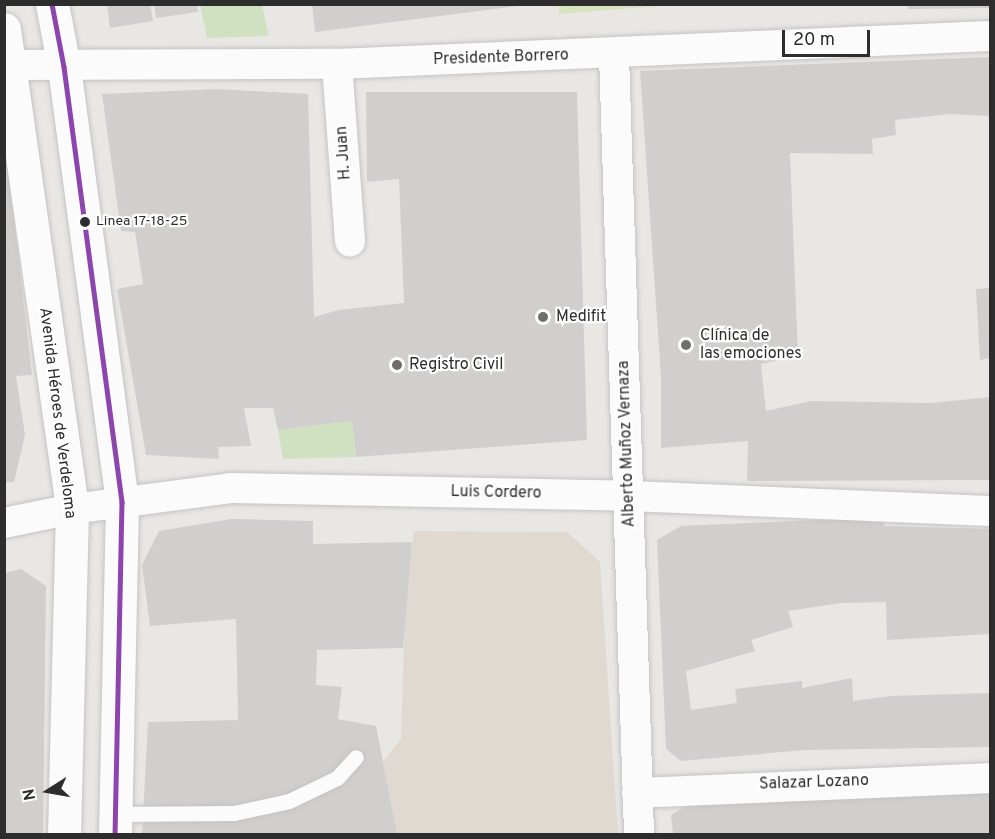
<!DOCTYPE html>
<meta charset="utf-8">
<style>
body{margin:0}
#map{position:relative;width:995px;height:839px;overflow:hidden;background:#e9e7e4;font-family:Overpass,sans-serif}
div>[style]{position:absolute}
.education>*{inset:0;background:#dfd9d1}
.green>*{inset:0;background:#d0e1c1}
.pitch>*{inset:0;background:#d8e4c0}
.building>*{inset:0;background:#d1cfcd}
.roads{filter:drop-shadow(0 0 2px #c4c3c4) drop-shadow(0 0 2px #c4c3c4)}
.service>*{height:15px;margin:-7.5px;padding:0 7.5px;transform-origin:7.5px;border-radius:7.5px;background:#fcfbfb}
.minor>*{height:30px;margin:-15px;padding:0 15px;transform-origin:15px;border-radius:15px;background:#fcfbfb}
.secondary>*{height:33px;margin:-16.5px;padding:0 16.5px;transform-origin:16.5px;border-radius:16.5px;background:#fcfbfb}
.bus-1>*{height:4.5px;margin:-2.25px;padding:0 2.25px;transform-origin:2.25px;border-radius:2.25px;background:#8e44ad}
.dots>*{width:16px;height:16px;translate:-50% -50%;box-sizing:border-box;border:3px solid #fff;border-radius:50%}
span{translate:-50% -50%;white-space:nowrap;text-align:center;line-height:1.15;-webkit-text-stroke:4.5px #fff;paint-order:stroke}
.bus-label{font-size:14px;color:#2d2d2d}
.left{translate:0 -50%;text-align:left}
.street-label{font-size:16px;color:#2d2d2d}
.poi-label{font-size:16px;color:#2d2d2d}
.frame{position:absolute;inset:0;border:6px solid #2d2d2d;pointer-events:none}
.north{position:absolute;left:18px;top:761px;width:60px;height:60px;-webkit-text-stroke:4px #fff;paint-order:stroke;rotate:259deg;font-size:16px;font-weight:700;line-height:24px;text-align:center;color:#2d2d2d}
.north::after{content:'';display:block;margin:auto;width:21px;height:27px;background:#2d2d2d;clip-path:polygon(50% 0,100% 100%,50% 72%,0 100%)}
.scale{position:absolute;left:782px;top:30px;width:88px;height:27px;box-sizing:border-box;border:3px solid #2d2d2d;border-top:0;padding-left:8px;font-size:18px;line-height:21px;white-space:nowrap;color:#2d2d2d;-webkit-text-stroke:4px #fff;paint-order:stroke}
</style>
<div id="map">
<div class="education">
<div style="clip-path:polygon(414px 531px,567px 532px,600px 562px,618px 834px,397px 834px,383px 761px,401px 739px,405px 605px)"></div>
</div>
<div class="green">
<div style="clip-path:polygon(200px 5px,262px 5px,269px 36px,207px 38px)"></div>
<div style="clip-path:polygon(352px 421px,356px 457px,283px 459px,278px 430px)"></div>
</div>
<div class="pitch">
<div style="clip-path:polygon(559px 4px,671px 4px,671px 5px,559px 14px)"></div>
</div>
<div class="building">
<div style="clip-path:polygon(107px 4px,150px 4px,153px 21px,110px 28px)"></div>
<div style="clip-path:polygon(154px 4px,197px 4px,198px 12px,156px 18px)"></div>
<div style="clip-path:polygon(312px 4px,518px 4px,518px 6px,315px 32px)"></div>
<div style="clip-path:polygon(908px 4px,990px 4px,990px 8px,908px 9px)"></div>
<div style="clip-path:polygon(990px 57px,990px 116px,949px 114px,895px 120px,896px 135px,872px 139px,873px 154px,790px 153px,798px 356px,761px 364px,766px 411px,811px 401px,931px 403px,990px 397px,990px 480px,747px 481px,748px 441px,661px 448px,661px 377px,640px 71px)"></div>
<div style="clip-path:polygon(217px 89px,308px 94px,314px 317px,339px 310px,404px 303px,399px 179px,367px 182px,366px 92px,577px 92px,587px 440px,356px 457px,352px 421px,278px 430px,273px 408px,244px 408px,251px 446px,218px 447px,219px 459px,146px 455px,117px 289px,143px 284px,135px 232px,121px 231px,102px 94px)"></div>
<div style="clip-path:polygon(4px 134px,32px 375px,16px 376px,25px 435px,14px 482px,4px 482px)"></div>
<div style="clip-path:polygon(990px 288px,990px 358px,980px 360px,976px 289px)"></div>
<div style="clip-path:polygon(883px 517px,884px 526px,990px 529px,990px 634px,887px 640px,886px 602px,841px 603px,788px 611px,793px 627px,751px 640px,755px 651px,686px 671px,691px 710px,737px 703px,735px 689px,802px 681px,802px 688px,852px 678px,853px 701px,891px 696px,990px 693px,990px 747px,805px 750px,681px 761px,666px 749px,657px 540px,681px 526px)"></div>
<div style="clip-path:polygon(231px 519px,313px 521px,313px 544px,412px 542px,403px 648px,317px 650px,316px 685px,342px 687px,338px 719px,376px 726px,397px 834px,142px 834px,148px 722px,238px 720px,236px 619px,150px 626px,142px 565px,159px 531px)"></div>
<div style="clip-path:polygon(21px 569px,46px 586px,43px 834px,4px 834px,4px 573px)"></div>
<div style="clip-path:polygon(990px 790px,990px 834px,673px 834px,671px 815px,691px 803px)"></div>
</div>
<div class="roads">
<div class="service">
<div style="left:115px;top:814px;width:119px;rotate:-0.5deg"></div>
<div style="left:234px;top:813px;width:56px;rotate:-12.3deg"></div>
<div style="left:289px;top:801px;width:53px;rotate:-25.6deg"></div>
<div style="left:337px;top:778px;width:28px;rotate:-48deg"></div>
</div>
<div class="minor">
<div style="left:614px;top:55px;width:779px;rotate:88.16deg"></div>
<div style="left:337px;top:64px;width:178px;rotate:85.8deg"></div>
<div style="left:11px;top:65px;width:326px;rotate:-0.2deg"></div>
<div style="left:337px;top:64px;width:654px;rotate:-2.46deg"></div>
<div style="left:4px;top:523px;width:69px;rotate:-11.6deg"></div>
<div style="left:72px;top:509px;width:160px;rotate:-7.5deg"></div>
<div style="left:231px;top:488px;width:399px;rotate:1.1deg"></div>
<div style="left:630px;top:496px;width:360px;rotate:2.4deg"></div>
<div style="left:637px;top:793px;width:353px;rotate:-2.4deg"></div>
</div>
<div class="secondary">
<div style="left:52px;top:4px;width:64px;rotate:79.2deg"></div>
<div style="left:64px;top:67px;width:439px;rotate:82.4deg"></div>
<div style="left:122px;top:502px;width:332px;rotate:91.2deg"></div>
<div style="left:4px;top:29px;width:485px;rotate:81.9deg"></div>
<div style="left:72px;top:509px;width:325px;rotate:91.4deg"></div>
</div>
</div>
<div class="bus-1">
<div style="left:52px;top:4px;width:64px;rotate:79.2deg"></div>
<div style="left:64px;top:67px;width:439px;rotate:82.4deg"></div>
<div style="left:122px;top:502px;width:332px;rotate:91.2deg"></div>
</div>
<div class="dots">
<div style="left:85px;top:222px;background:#2d2d2d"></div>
<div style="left:543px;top:317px;background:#6f6e6d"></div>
<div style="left:686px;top:345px;background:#6f6e6d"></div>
<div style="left:397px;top:365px;background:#6f6e6d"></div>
</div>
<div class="bus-label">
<span class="left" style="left:96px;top:222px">Linea 17-18-25</span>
</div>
<div class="street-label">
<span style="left:501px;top:58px;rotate:-2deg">Presidente Borrero</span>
<span style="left:344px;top:153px;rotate:-94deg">H. Juan</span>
<span style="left:57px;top:413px;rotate:83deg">Avenida Héroes de Verdeloma</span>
<span style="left:627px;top:444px;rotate:-92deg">Alberto Muñoz Vernaza</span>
<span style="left:496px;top:493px;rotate:1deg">Luis Cordero</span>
<span style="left:814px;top:783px;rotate:-2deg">Salazar Lozano</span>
</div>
<div class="poi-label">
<span class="left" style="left:556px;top:317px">Medifit</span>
<span class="left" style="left:700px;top:345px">Clínica de<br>las emociones</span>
<span class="left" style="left:409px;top:365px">Registro Civil</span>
</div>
<div class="frame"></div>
<div class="north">N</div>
<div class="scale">20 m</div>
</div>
